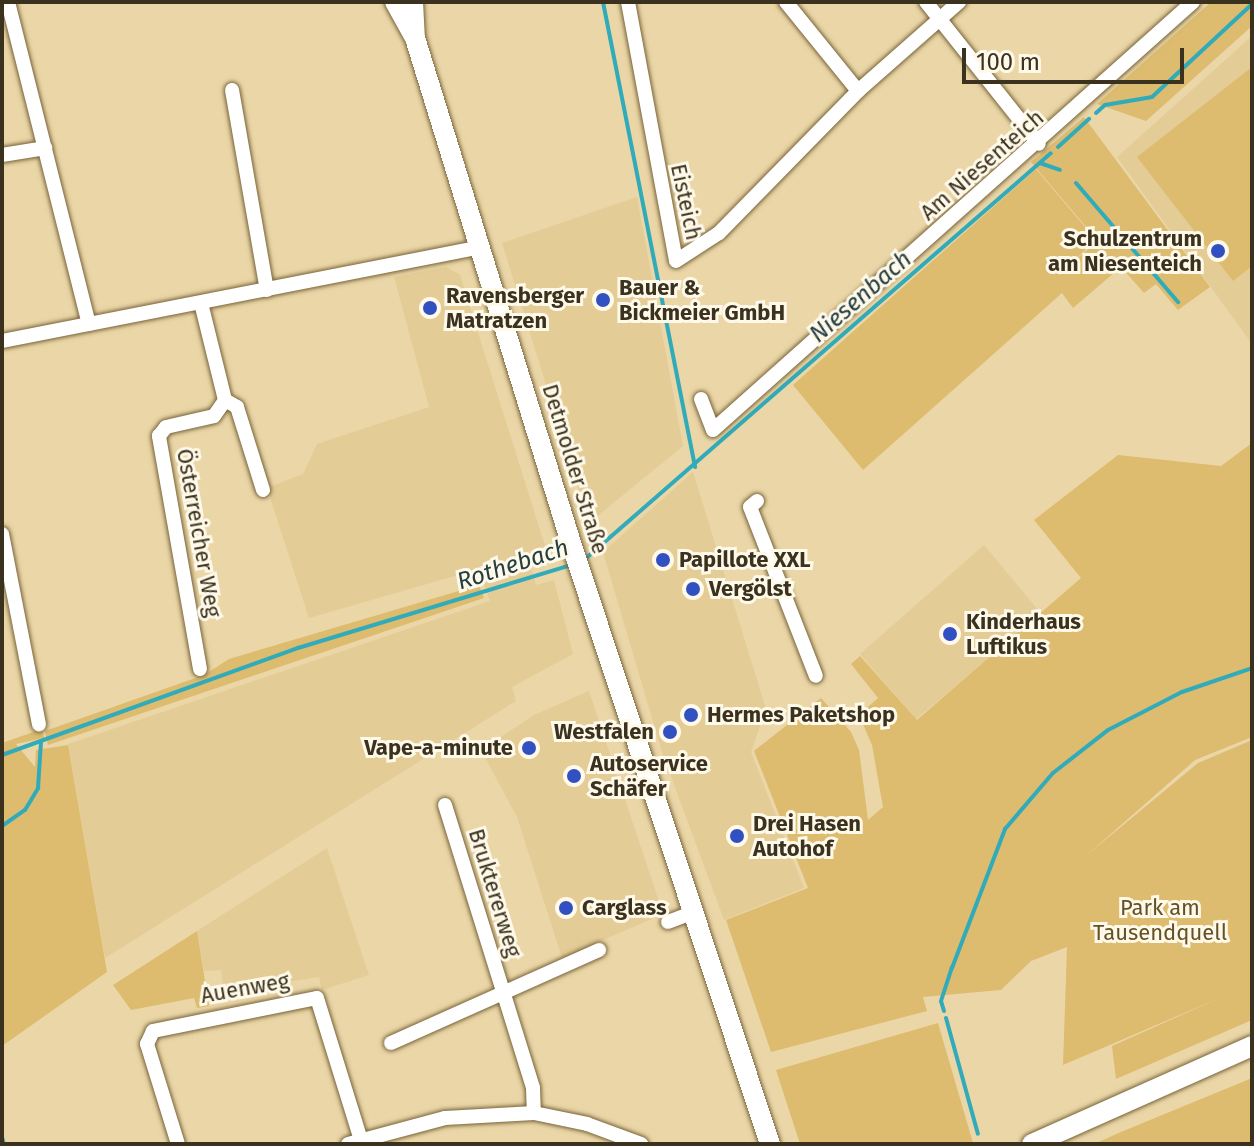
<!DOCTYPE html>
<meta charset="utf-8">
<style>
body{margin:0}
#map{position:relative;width:1254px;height:1146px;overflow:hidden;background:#ebd6a7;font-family:"Fira Sans",sans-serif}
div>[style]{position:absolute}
.built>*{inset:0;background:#e4cc96}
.green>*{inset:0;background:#ddbc70}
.stream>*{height:4px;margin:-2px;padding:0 2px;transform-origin:2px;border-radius:2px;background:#31abba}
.roads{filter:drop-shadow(0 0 2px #776439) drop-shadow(0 0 2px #776439)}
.minor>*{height:14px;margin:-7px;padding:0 7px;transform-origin:7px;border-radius:7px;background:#fff}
.secondary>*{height:20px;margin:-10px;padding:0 10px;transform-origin:10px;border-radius:10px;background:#fff}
.dots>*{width:22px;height:22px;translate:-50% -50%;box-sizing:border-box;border:4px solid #fff9ea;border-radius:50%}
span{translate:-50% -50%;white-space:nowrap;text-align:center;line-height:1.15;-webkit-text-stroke:6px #fff9ea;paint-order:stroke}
.street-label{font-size:22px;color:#3a321f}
.poi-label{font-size:22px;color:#3a321f;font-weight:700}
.right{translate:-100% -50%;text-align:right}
.left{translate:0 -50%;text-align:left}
.park-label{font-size:22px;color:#635127}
.water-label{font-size:24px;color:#243e42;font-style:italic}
.frame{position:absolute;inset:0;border:4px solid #3a321f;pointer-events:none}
.scale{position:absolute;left:962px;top:48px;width:222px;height:36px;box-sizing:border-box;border:4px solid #3a321f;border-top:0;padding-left:10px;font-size:24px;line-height:28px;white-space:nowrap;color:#3a321f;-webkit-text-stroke:6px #fff9ea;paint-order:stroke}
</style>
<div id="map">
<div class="built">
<div style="clip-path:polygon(1252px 36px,1252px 344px,1117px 157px)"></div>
<div style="clip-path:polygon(637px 197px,683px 446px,589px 523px,502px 243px)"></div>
<div style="clip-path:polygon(446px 267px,460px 275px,545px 546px,527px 552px,536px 585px,554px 580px,573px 654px,512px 687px,516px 701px,105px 958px,68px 744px,490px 601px,479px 569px,309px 618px,267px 488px,303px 474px,317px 444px,429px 407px,394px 277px)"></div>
<div style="clip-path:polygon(693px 472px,766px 709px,751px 752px,804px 888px,724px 920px,662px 752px,603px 552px)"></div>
<div style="clip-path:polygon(984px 545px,1042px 615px,916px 719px,860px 654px)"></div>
<div style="clip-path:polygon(589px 691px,663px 914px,562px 958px,517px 817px,481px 750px,534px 715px)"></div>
<div style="clip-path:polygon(327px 848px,369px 975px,322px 990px,319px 977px,236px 990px,234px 983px,223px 984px,221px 970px,204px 971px,197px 931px)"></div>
</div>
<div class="green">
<div style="clip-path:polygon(1211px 2px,1252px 2px,1252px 26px,1146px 121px,1097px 104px)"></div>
<div style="clip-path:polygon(1252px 67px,1252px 266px,1233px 281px,1137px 157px)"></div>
<div style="clip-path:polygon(1084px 117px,1210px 287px,1178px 310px,1156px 284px,1144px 293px,1121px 267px,1073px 308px,1062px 293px,863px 470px,793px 385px,1036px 169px,1096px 240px,1069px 265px,1098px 241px,1031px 162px)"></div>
<div style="clip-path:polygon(1252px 443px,1252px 737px,1195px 760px,1087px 855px,1198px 763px,1252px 740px,1252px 1020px,1116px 1079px,1112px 1046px,1224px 996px,1063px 1065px,1067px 947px,1031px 961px,1001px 990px,923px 997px,927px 1011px,771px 1052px,726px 920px,808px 888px,754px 751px,821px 698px,851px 732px,859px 750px,868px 820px,883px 807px,872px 745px,859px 715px,878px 698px,851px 664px,860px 656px,917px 720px,1081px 578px,1034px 520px,1118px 455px,1221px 466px)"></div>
<div style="clip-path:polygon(479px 585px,484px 598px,48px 745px,45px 731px,204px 675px,229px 659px)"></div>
<div style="clip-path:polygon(42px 729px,44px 738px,16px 744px,35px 767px,36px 750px,68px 745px,107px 972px,2px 1046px,2px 743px)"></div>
<div style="clip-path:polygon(197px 931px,209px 1006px,197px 1008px,194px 998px,131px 1010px,113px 985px)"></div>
<div style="clip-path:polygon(938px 1023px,973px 1143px,800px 1144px,776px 1070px)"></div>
<div style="clip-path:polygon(1252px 1078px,1252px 1144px,1094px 1144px,1121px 1132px)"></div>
</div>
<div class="stream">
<div style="left:603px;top:2px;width:474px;rotate:78.8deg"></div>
<div style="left:1096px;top:113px;width:12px;rotate:-42deg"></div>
<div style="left:1105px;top:105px;width:48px;rotate:-9.7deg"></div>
<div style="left:1152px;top:97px;width:137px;rotate:-42.9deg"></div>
<div style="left:1058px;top:147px;width:42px;rotate:-42.1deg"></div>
<div style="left:1040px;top:163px;width:21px;rotate:19deg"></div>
<div style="left:1076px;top:183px;width:157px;rotate:49.4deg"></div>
<div style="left:584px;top:560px;width:619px;rotate:-41.07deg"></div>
<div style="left:2px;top:755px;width:315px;rotate:-19.9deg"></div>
<div style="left:298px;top:648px;width:286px;rotate:-16.9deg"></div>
<div style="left:2px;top:826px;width:28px;rotate:-35deg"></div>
<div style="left:25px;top:810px;width:26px;rotate:-59deg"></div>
<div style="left:38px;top:788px;width:46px;rotate:-86.3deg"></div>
<div style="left:944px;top:1011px;width:10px;rotate:-107deg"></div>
<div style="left:941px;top:1001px;width:35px;rotate:-72deg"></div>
<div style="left:952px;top:968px;width:149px;rotate:-69.1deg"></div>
<div style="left:1005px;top:829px;width:74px;rotate:-49.4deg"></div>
<div style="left:1053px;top:773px;width:70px;rotate:-38deg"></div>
<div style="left:1108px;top:730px;width:83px;rotate:-27.2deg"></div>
<div style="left:1182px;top:692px;width:74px;rotate:-18.9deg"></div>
<div style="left:946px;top:1018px;width:120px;rotate:74.6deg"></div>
<div style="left:2px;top:1137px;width:7px;rotate:74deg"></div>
</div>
<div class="roads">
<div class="minor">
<div style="left:8px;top:2px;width:332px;rotate:75.9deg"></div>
<div style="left:628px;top:2px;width:263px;rotate:79.5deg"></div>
<div style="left:676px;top:261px;width:51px;rotate:-33.1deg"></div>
<div style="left:719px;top:233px;width:199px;rotate:-45.6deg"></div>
<div style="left:858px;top:91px;width:135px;rotate:-41.4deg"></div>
<div style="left:786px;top:2px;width:114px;rotate:51deg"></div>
<div style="left:926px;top:2px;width:181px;rotate:51.5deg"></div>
<div style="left:232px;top:90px;width:203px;rotate:80.1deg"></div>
<div style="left:2px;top:155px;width:44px;rotate:-9.2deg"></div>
<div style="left:2px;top:341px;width:486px;rotate:-11.1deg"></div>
<div style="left:701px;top:399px;width:33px;rotate:69deg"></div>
<div style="left:713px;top:430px;width:643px;rotate:-41.72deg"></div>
<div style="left:225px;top:400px;width:14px;rotate:30deg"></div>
<div style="left:237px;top:407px;width:87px;rotate:72.6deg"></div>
<div style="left:757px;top:501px;width:9px;rotate:139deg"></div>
<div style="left:750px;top:507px;width:181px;rotate:68.7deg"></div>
<div style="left:2px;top:534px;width:194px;rotate:79deg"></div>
<div style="left:200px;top:669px;width:237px;rotate:-100deg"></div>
<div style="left:159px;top:436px;width:11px;rotate:-52deg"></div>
<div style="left:166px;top:427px;width:49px;rotate:-12.9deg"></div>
<div style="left:214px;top:416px;width:19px;rotate:-55deg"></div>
<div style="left:225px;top:400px;width:100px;rotate:-103.9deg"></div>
<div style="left:445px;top:805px;width:296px;rotate:72.7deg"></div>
<div style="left:533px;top:1088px;width:25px;rotate:88deg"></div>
<div style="left:668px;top:922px;width:28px;rotate:-21deg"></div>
<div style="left:391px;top:1043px;width:228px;rotate:-24.1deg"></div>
<div style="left:178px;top:1144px;width:105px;rotate:-107.2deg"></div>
<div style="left:147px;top:1044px;width:14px;rotate:-65deg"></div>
<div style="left:153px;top:1031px;width:167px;rotate:-11.4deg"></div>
<div style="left:317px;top:998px;width:149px;rotate:72.8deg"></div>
<div style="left:348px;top:1144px;width:100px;rotate:-15deg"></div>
<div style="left:445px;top:1118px;width:89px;rotate:-3.2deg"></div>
<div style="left:534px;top:1113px;width:54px;rotate:11.7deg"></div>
<div style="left:587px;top:1124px;width:58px;rotate:20.3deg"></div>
</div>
<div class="secondary">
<div style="left:395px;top:2px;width:38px;rotate:61deg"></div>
<div style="left:413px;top:2px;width:36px;rotate:87deg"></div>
<div style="left:415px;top:38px;width:529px;rotate:72.83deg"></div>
<div style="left:571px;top:543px;width:633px;rotate:71.68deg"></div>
<div style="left:1032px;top:1144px;width:241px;rotate:-24deg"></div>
</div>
</div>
<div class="dots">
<div style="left:1218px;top:251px;background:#3151c2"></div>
<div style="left:603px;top:300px;background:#3151c2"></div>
<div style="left:430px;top:308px;background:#3151c2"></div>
<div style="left:663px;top:560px;background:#3151c2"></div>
<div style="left:693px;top:589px;background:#3151c2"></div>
<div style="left:950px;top:634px;background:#3151c2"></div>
<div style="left:691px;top:715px;background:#3151c2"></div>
<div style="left:670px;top:732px;background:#3151c2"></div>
<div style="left:529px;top:748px;background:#3151c2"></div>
<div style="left:574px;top:776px;background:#3151c2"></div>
<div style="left:737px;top:836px;background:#3151c2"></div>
<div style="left:566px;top:908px;background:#3151c2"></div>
</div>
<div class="street-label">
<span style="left:982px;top:165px;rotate:-41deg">Am Niesenteich</span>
<span style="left:686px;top:202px;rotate:78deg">Eisteich</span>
<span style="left:575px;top:469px;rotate:73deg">Detmolder Straße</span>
<span style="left:199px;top:533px;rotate:80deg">Österreicher Weg</span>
<span style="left:495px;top:893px;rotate:73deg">Bruktererweg</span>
<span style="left:245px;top:988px;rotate:-10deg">Auenweg</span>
</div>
<div class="poi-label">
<span class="right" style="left:1202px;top:251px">Schulzentrum<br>am Niesenteich</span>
<span class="left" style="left:619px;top:300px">Bauer &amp;<br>Bickmeier GmbH</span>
<span class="left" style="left:446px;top:308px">Ravensberger<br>Matratzen</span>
<span class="left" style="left:679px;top:560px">Papillote XXL</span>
<span class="left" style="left:709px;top:589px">Vergölst</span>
<span class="left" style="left:966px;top:634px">Kinderhaus<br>Luftikus</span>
<span class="left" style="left:707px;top:715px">Hermes Paketshop</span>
<span class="right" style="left:654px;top:732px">Westfalen</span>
<span class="right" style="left:513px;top:748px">Vape-a-minute</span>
<span class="left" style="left:590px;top:776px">Autoservice<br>Schäfer</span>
<span class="left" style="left:753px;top:836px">Drei Hasen<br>Autohof</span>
<span class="left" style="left:582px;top:908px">Carglass</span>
</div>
<div class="park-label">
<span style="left:1160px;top:920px">Park am<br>Tausendquell</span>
</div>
<div class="water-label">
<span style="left:861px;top:297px;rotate:-41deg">Niesenbach</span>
<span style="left:513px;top:565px;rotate:-18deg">Rothebach</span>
</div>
<div class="frame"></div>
<div class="scale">100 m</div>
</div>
